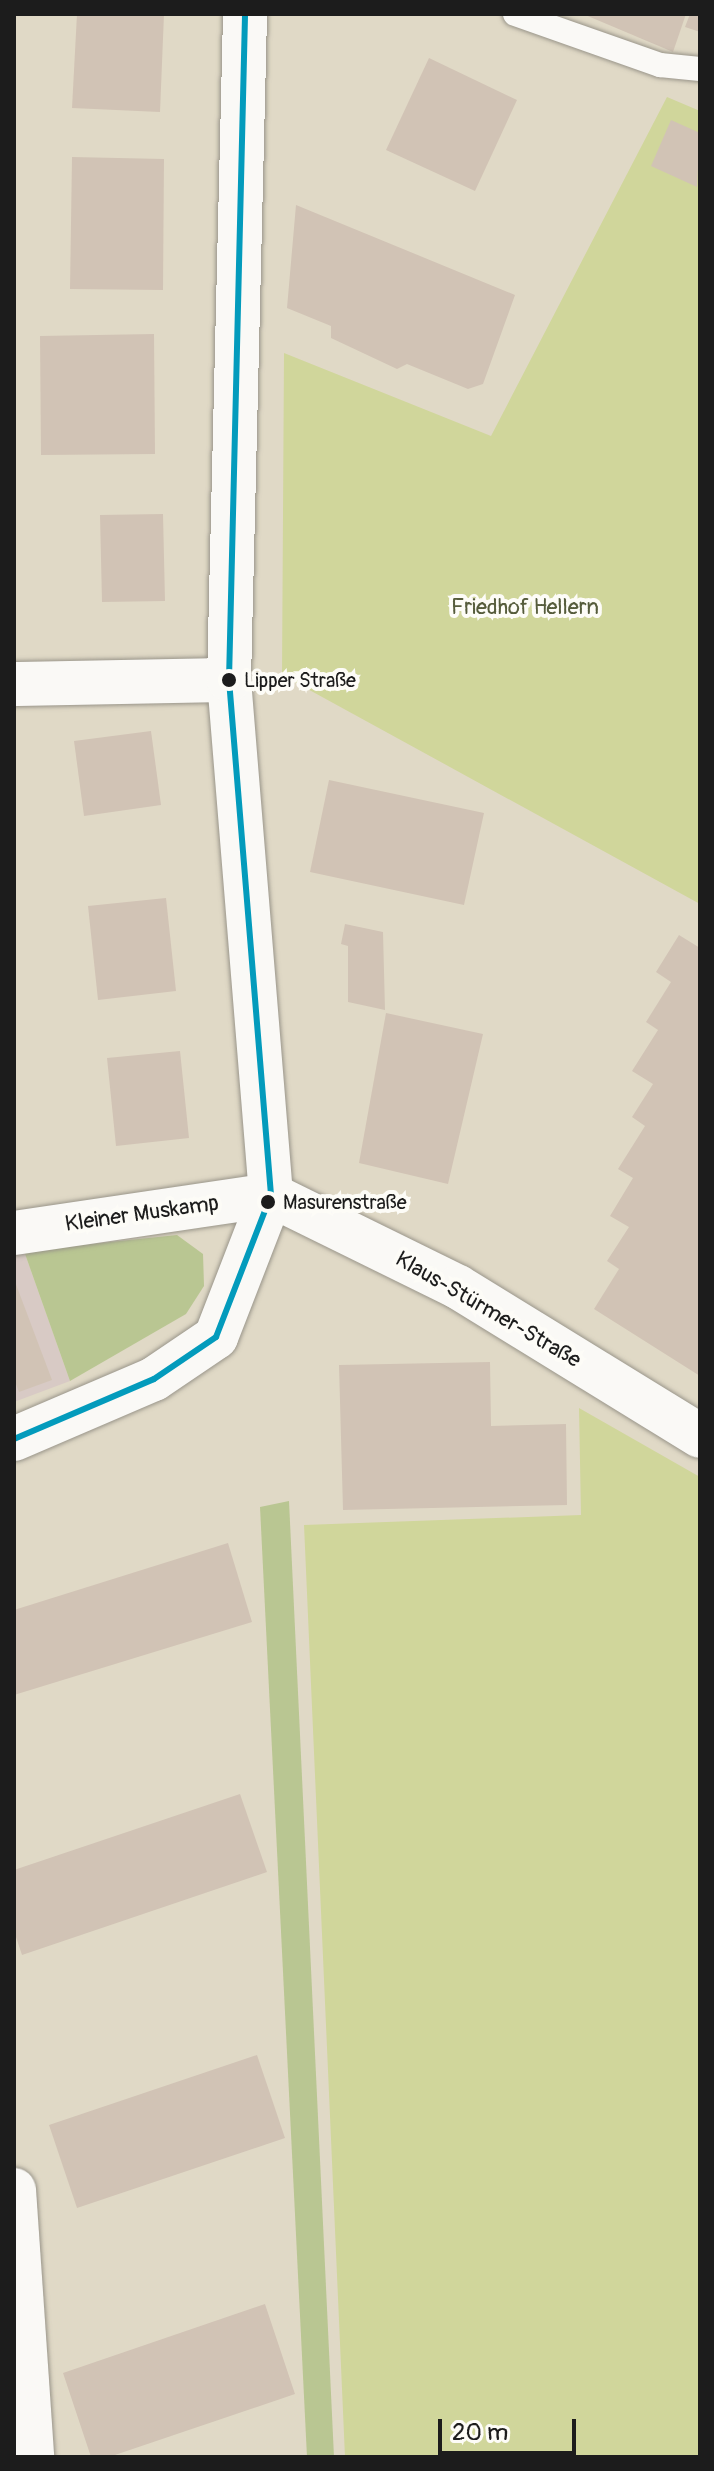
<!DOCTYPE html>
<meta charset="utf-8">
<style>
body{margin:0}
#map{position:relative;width:714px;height:2471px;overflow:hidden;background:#e0d9c6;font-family:Pangolin,sans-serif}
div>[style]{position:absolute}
.industrial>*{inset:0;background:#d8cac5}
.green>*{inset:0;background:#d0d69b}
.forest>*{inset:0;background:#b9c692}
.building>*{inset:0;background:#d1c3b5}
.roads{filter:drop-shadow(0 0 2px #99958a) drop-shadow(0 0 2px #99958a)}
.service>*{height:24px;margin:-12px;padding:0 12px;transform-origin:12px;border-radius:12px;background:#faf9f6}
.minor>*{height:44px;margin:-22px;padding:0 22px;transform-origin:22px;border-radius:22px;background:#faf9f6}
.bus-1>*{height:6px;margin:-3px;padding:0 3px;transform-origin:3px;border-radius:3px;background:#039bbc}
.dots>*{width:22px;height:22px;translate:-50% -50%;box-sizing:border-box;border:4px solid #fdfcf7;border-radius:50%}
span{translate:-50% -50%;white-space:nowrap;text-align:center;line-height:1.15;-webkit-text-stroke:8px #fdfcf7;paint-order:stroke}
.bus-label{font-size:20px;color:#1c1c1c}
.left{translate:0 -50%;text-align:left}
.park-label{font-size:22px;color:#565c3c}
.street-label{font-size:22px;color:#1c1c1c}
.frame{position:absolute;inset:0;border:16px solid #1c1c1c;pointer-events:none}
.scale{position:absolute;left:438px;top:2419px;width:138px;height:36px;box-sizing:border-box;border:4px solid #1c1c1c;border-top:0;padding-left:10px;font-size:24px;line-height:28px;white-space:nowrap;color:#1c1c1c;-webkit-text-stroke:6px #fdfcf7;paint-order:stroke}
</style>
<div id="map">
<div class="industrial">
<div style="clip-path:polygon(24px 1251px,70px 1381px,14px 1402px,14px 1253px)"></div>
</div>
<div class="green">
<div style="clip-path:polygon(667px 97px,700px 111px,700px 904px,282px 675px,284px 353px,491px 436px)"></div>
<div style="clip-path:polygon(579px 1408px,700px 1477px,700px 2457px,345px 2457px,304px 1525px,581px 1515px)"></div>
</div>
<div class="forest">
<div style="clip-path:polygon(177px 1235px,203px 1254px,204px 1286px,186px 1314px,70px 1381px,24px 1251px)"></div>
<div style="clip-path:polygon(289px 1501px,334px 2457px,307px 2457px,260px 1507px)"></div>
</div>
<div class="building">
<div style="clip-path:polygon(77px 14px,164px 14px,160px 112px,72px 108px)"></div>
<div style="clip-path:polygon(583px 14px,686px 14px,673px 52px)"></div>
<div style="clip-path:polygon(690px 14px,700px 14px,700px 32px,685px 27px)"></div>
<div style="clip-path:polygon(429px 58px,517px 100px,475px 191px,386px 150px)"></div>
<div style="clip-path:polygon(671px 120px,700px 133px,697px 187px,651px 166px)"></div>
<div style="clip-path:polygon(72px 157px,164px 159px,163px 290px,70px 289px)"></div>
<div style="clip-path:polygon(296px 205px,515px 295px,483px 384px,468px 389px,407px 364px,397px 369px,331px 338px,331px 326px,287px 308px)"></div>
<div style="clip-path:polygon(154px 334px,155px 454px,41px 455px,40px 336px)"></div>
<div style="clip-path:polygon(163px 514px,165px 601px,102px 602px,100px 515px)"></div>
<div style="clip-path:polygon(151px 731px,161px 805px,84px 816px,74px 741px)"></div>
<div style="clip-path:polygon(329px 780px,484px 813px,464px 905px,310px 872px)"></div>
<div style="clip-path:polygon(166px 898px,176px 991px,98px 1000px,88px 906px)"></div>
<div style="clip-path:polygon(345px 924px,383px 932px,385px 1010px,348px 1002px,348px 946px,341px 944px)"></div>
<div style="clip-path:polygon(679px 935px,700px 948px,700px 1376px,594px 1309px,619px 1269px,607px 1261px,629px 1227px,610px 1216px,633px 1178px,618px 1169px,645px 1126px,632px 1117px,653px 1084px,632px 1071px,658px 1030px,646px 1022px,671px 982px,656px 972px)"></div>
<div style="clip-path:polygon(386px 1013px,483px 1034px,448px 1184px,359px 1163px)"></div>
<div style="clip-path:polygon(180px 1051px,189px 1138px,116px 1146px,107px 1058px)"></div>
<div style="clip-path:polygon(14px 1279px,52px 1380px,19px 1392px,14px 1379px)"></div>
<div style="clip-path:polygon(490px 1362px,491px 1426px,566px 1424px,567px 1505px,343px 1510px,339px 1365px)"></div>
<div style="clip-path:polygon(228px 1543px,252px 1622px,14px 1695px,14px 1610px)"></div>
<div style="clip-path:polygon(240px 1794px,267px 1872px,22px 1955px,14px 1931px,14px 1870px)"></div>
<div style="clip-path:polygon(257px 2055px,285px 2138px,77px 2208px,49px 2125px)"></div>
<div style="clip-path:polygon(265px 2304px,295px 2394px,109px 2457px,91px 2457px,63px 2373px)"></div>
</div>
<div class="roads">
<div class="service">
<div style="left:515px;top:14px;width:154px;rotate:19.4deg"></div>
<div style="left:660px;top:65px;width:40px;rotate:5.7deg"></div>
</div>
<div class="minor">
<div style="left:14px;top:684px;width:215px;rotate:-1.1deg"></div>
<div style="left:271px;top:1195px;width:208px;rotate:26.2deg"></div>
<div style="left:458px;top:1287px;width:284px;rotate:31.6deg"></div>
<div style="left:14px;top:1233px;width:260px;rotate:-8.4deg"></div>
<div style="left:14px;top:1439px;width:152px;rotate:-23.2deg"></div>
<div style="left:154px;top:1379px;width:75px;rotate:-34.1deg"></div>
<div style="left:216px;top:1337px;width:152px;rotate:-68.8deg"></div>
<div style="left:271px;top:1195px;width:517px;rotate:-94.66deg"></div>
<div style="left:229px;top:680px;width:666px;rotate:-88.62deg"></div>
<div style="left:14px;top:2190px;width:268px;rotate:86.1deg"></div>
</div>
</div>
<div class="bus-1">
<div style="left:14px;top:1439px;width:152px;rotate:-23.2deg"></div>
<div style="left:154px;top:1379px;width:75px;rotate:-34.1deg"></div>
<div style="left:216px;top:1337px;width:152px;rotate:-68.8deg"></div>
<div style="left:271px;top:1195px;width:517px;rotate:-94.66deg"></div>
<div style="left:229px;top:680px;width:666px;rotate:-88.62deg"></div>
</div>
<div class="dots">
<div style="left:229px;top:680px;background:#1c1c1c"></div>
<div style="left:268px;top:1202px;background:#1c1c1c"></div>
</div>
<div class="bus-label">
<span class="left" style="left:244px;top:680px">Lipper Straße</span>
<span class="left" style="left:283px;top:1202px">Masurenstraße</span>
</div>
<div class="park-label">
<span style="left:525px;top:608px">Friedhof Hellern</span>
</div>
<div class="street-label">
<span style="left:142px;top:1214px;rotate:-8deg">Kleiner Muskamp</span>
<span style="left:488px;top:1310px;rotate:30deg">Klaus-Stürmer-Straße</span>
</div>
<div class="frame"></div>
<div class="scale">20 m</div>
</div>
